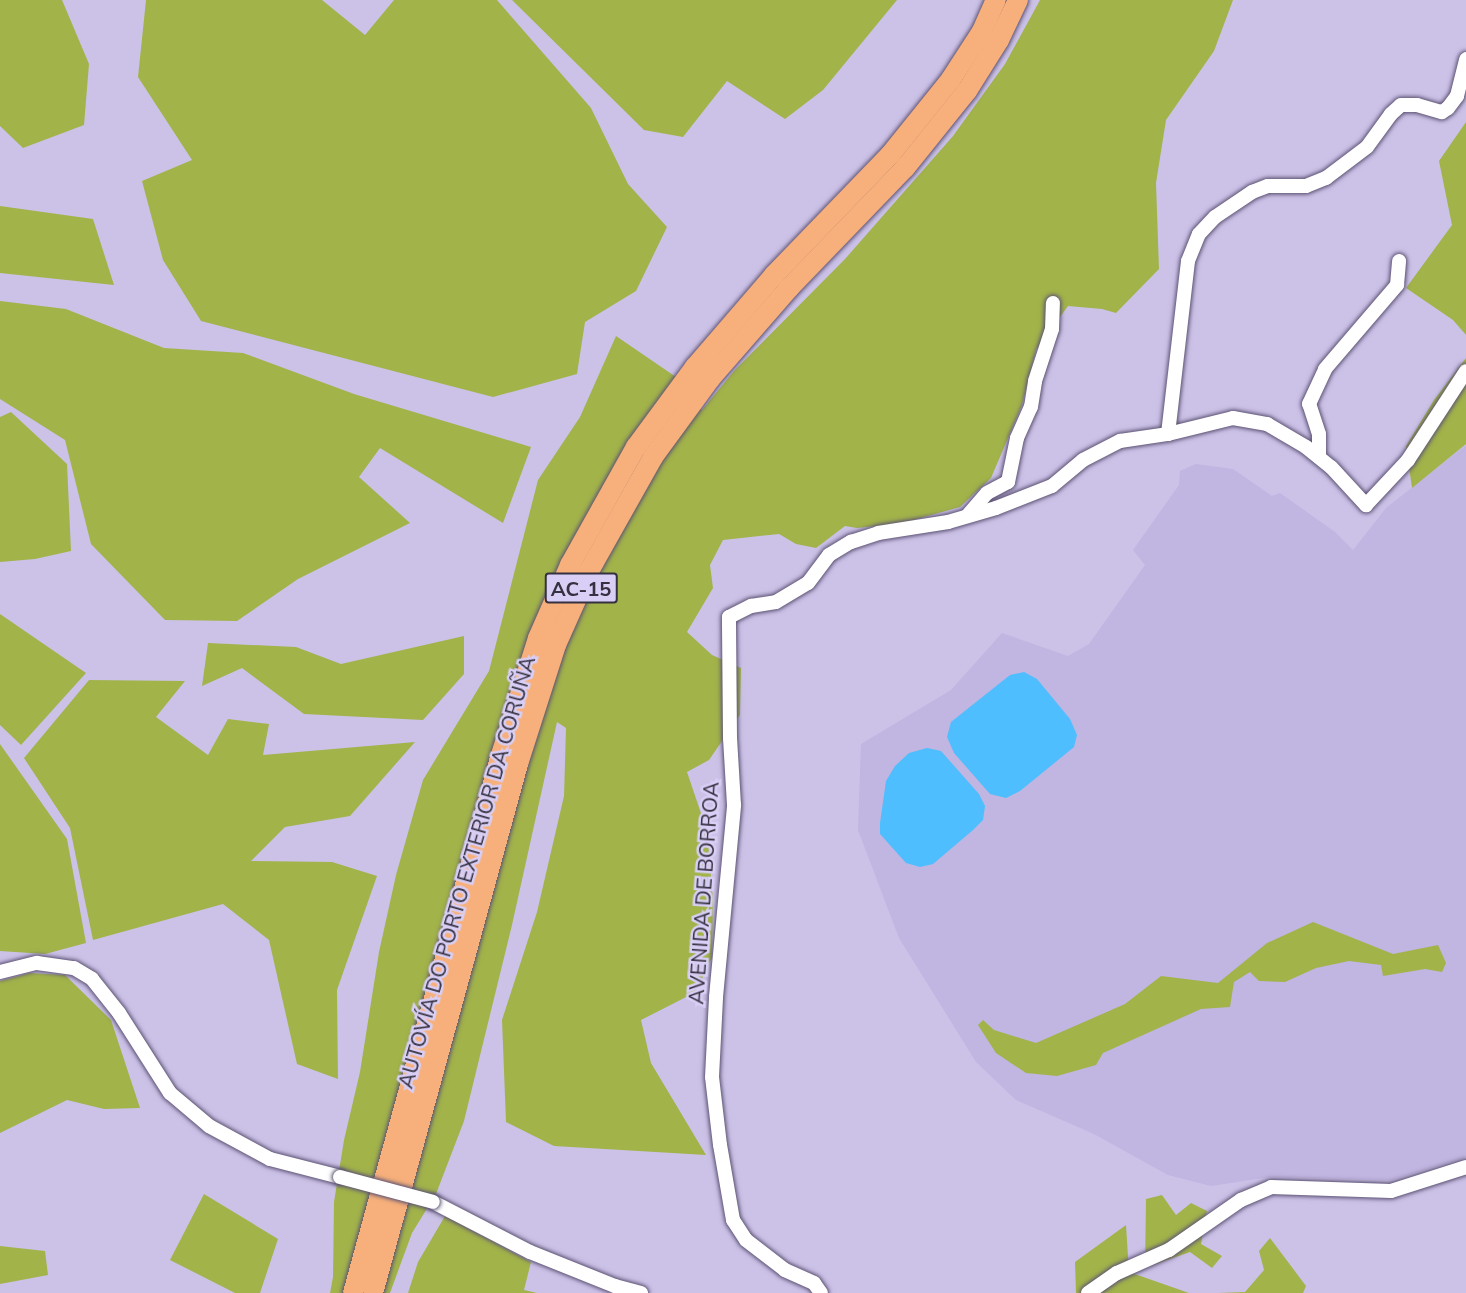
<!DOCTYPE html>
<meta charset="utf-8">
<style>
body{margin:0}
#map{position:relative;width:1466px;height:1293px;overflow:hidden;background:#ccc2e8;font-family:Mulish,sans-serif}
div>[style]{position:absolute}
.built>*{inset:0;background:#c1b5e1}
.green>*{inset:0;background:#a2b34a}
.water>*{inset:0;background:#4ebefe}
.roads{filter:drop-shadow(0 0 2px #5c5273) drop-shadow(0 0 2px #5c5273)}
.minor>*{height:14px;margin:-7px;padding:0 7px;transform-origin:7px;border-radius:7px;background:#fff}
.highway>*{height:20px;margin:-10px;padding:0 10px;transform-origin:10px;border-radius:10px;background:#f7b07b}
.bridges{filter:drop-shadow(0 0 2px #5c5273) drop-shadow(0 0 2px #5c5273)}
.minor-bridge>*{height:14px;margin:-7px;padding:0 7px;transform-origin:7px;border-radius:7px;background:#fff}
span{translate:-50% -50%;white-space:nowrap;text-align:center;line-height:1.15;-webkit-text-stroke:5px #d9cff6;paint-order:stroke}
.shield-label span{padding:2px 4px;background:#d9cff6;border:2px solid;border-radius:4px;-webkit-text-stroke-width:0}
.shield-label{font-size:20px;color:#353140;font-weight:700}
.street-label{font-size:21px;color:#353140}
</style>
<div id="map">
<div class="built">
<div style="clip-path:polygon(1466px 445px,1466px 1157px,1391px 1180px,1270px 1177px,1211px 1186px,1168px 1175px,1094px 1134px,1016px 1100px,976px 1062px,899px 938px,858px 830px,861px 744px,951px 690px,1002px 633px,1068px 656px,1089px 644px,1145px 565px,1133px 550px,1179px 485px,1180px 471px,1196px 464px,1233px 469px,1272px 496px,1280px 493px,1335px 532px,1353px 550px,1386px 508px)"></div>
</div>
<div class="green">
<div style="clip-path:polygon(0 0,62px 0,89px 64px,84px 125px,23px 148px,0 126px)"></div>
<div style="clip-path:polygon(146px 0,322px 0,365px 35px,394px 0,497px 0,591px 108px,628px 184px,667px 227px,636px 291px,585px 322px,577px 374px,493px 397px,201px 321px,163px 260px,142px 181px,192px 160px,138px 77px)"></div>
<div style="clip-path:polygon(512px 0,897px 0,823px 90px,785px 119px,727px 81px,683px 137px,644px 130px)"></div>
<div style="clip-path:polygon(1040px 0,1233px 0,1214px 51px,1166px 120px,1156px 183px,1159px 269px,1116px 313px,1102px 309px,1068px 306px,1036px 350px,1022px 405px,991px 478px,960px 507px,899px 524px,857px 528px,845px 526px,816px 548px,796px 544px,779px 534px,723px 540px,710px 565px,713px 588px,687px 632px,712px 655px,741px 668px,740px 715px,709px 760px,687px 772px,707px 831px,713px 900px,712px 957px,696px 992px,641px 1020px,651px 1063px,706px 1155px,554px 1146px,506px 1122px,502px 1020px,537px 912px,564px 796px,566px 728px,557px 722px,512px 925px,464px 1121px,436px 1194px,412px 1233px,390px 1293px,330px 1293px,333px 1277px,334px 1202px,344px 1140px,360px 1072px,379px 952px,396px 875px,423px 780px,489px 671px,538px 480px,580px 417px,616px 336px,676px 377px,702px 410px,734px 371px,845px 259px,953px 136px,1005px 64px)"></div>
<div style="clip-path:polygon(1466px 122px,1466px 335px,1453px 320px,1406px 288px,1452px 225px,1439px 161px)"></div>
<div style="clip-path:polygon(0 206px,93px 219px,114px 285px,0 273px)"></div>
<div style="clip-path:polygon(0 301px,66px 309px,164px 348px,243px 353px,354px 394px,531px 447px,503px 523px,380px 448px,359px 477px,410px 523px,298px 579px,237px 621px,165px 620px,91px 544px,65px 440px,0 399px)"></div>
<div style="clip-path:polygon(1466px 358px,1466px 444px,1412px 488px,1406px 446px,1434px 400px)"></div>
<div style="clip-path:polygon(11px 412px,67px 464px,71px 551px,35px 559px,0 562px,0 417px)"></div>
<div style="clip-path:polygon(0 614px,86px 673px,21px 745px,0 725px)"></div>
<div style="clip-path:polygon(464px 636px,464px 674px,423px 720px,304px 714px,242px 668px,202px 686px,208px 643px,296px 647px,341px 664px)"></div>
<div style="clip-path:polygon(89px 680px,185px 681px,156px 717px,208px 755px,228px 719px,269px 724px,263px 755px,415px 742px,350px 816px,285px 827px,251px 861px,332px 862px,377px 876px,337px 990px,338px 1079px,297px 1064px,269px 940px,223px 904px,93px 940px,70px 828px,24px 758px)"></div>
<div style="clip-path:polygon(0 744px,67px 839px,86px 943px,45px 954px,0 951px)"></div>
<div style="clip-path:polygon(1313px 922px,1393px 954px,1438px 945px,1446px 963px,1442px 972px,1425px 969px,1383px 976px,1381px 965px,1349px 961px,1316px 968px,1285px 982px,1259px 981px,1250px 972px,1234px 982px,1230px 1007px,1201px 1009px,1103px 1053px,1096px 1065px,1057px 1076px,1026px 1073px,996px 1053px,978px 1025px,983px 1020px,994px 1030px,1036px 1043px,1125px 1004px,1161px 976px,1218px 983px,1267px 943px)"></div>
<div style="clip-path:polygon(30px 973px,65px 975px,111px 1020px,140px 1108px,104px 1109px,67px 1100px,0 1133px,0 981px)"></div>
<div style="clip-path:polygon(204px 1194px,278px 1239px,260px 1293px,235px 1293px,170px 1260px)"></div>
<div style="clip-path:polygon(1162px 1195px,1176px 1215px,1191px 1203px,1207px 1211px,1201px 1244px,1222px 1256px,1212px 1268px,1190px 1252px,1145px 1268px,1146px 1199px)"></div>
<div style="clip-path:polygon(445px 1216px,531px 1262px,524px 1290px,537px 1293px,408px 1293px,418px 1262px)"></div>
<div style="clip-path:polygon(1126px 1225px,1129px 1272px,1189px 1293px,1076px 1293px,1075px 1262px)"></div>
<div style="clip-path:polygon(1270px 1238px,1306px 1286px,1303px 1293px,1218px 1293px,1245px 1292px,1264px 1270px,1259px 1251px)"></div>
<div style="clip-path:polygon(0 1246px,45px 1251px,48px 1275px,0 1284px)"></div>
</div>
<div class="water">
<div style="clip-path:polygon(1024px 672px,1037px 679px,1070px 719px,1077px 735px,1074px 747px,1020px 791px,1006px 798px,990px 794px,954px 753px,947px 737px,951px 722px,1010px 675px)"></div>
<div style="clip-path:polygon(927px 748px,941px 751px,979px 794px,985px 806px,983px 820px,973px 830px,933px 864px,920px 867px,906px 863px,880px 834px,880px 823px,886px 781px,895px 766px,909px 753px)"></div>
</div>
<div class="roads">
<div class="minor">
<div style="left:1168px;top:434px;width:174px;rotate:-83.4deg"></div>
<div style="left:1188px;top:261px;width:29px;rotate:-68deg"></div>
<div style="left:1199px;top:234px;width:23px;rotate:-47deg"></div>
<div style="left:1215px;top:217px;width:45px;rotate:-34deg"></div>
<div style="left:1252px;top:192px;width:17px;rotate:-21deg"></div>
<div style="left:1268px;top:186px;width:38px"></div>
<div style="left:1306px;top:186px;width:22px;rotate:-22deg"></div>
<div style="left:1326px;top:178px;width:51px;rotate:-37.1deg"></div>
<div style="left:1367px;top:147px;width:41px;rotate:-54deg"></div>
<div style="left:1391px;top:114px;width:13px;rotate:-42deg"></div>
<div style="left:1401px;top:105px;width:16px"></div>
<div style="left:1417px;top:105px;width:26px;rotate:16deg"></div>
<div style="left:1442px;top:112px;width:7px;rotate:-34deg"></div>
<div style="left:1448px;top:108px;width:15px;rotate:-53deg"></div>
<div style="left:1457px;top:96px;width:38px;rotate:-76deg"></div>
<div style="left:1319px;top:457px;width:23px;rotate:-90deg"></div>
<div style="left:1319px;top:434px;width:32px;rotate:-108deg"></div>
<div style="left:1309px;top:404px;width:38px;rotate:-65deg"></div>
<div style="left:1325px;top:369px;width:111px;rotate:-49.4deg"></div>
<div style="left:1397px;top:285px;width:24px;rotate:-85deg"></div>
<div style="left:967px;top:516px;width:30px;rotate:-49deg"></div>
<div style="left:987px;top:493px;width:24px;rotate:-28deg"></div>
<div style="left:1008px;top:482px;width:45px;rotate:-78.4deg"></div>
<div style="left:1017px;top:438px;width:34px;rotate:-66deg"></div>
<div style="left:1031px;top:407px;width:26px;rotate:-81deg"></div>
<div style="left:1035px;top:381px;width:55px;rotate:-71.9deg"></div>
<div style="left:1052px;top:329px;width:26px;rotate:-88deg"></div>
<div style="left:0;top:972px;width:38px;rotate:-14deg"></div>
<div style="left:37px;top:963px;width:37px;rotate:8deg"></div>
<div style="left:74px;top:968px;width:21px;rotate:31deg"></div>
<div style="left:92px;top:979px;width:43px;rotate:51.5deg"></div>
<div style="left:119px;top:1013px;width:95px;rotate:57.5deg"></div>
<div style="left:170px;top:1093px;width:51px;rotate:40.2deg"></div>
<div style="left:209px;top:1126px;width:69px;rotate:28.4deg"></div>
<div style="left:270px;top:1159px;width:72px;rotate:14.4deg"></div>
<div style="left:433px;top:1202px;width:109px;rotate:27.3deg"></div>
<div style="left:530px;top:1252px;width:92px;rotate:21.8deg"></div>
<div style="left:615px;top:1286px;width:27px;rotate:15deg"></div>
<div style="left:821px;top:1293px;width:12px;rotate:-125deg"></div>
<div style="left:814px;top:1283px;width:32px;rotate:-156deg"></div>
<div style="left:785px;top:1270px;width:49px;rotate:-142.4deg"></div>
<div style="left:746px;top:1240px;width:24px;rotate:-123deg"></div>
<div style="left:733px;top:1220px;width:76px;rotate:-99.8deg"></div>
<div style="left:720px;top:1145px;width:68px;rotate:-96.7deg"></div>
<div style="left:712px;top:1077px;width:80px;rotate:-87.1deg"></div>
<div style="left:716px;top:997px;width:193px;rotate:-84.6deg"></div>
<div style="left:734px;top:805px;width:67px;rotate:-93.4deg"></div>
<div style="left:730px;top:738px;width:121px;rotate:-90.5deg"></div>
<div style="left:729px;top:617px;width:25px;rotate:-27deg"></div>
<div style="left:751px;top:606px;width:25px;rotate:-9deg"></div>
<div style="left:776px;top:602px;width:37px;rotate:-31deg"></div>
<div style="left:808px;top:583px;width:35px;rotate:-53deg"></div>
<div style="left:829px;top:555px;width:26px;rotate:-31deg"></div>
<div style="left:851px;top:542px;width:28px;rotate:-18deg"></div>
<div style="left:878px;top:533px;width:71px;rotate:-8.9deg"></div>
<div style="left:948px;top:522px;width:50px;rotate:-16.3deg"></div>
<div style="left:996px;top:508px;width:60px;rotate:-21.4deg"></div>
<div style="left:1052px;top:486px;width:40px;rotate:-40deg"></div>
<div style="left:1083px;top:460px;width:42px;rotate:-27.2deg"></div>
<div style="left:1120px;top:441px;width:49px;rotate:-8.3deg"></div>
<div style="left:1168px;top:434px;width:67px;rotate:-13.8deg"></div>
<div style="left:1233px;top:418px;width:35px;rotate:10deg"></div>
<div style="left:1267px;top:424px;width:45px;rotate:30.5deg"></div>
<div style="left:1306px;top:447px;width:32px;rotate:39deg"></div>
<div style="left:1331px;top:467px;width:52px;rotate:47.4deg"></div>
<div style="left:1366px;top:505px;width:62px;rotate:-47deg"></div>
<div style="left:1408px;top:460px;width:106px;rotate:-56.9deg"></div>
<div style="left:1088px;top:1293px;width:35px;rotate:-35deg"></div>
<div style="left:1117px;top:1273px;width:57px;rotate:-23.9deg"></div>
<div style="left:1169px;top:1250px;width:88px;rotate:-34.8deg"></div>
<div style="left:1241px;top:1200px;width:33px;rotate:-23deg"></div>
<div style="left:1271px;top:1187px;width:120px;rotate:1.9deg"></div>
<div style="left:1391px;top:1191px;width:79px;rotate:-17.7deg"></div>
</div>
<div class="highway">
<div style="left:353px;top:1293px;width:555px;rotate:-74.64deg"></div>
<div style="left:500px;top:758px;width:126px;rotate:-72.4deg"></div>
<div style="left:538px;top:638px;width:80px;rotate:-66.3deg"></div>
<div style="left:570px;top:565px;width:135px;rotate:-60.8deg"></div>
<div style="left:636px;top:447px;width:99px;rotate:-53.6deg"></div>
<div style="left:695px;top:367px;width:121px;rotate:-49.3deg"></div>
<div style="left:774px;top:275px;width:167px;rotate:-46deg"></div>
<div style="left:890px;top:155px;width:97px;rotate:-51.2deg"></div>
<div style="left:951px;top:79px;width:57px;rotate:-57.1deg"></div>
<div style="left:982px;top:31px;width:34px;rotate:-66deg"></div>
<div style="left:373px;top:1293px;width:549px;rotate:-74.67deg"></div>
<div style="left:518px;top:764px;width:125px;rotate:-72.3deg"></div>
<div style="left:556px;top:645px;width:79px;rotate:-66deg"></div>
<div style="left:588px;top:573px;width:133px;rotate:-60.7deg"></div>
<div style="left:653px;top:457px;width:97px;rotate:-53.8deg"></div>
<div style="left:710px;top:379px;width:121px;rotate:-49deg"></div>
<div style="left:789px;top:288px;width:167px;rotate:-46deg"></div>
<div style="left:905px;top:168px;width:99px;rotate:-51.2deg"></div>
<div style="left:967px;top:91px;width:60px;rotate:-57.9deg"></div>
<div style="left:999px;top:40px;width:44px;rotate:-64.6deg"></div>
</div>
</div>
<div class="bridges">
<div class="minor-bridge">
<div style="left:340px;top:1177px;width:96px;rotate:15deg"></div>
</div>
</div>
<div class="shield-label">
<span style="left:581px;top:588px">AC-15</span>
</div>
<div class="street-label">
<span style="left:466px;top:872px;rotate:-74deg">AUTOVÍA DO PORTO EXTERIOR DA CORUÑA</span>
<span style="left:703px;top:893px;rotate:-86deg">AVENIDA DE BORROA</span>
</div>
</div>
